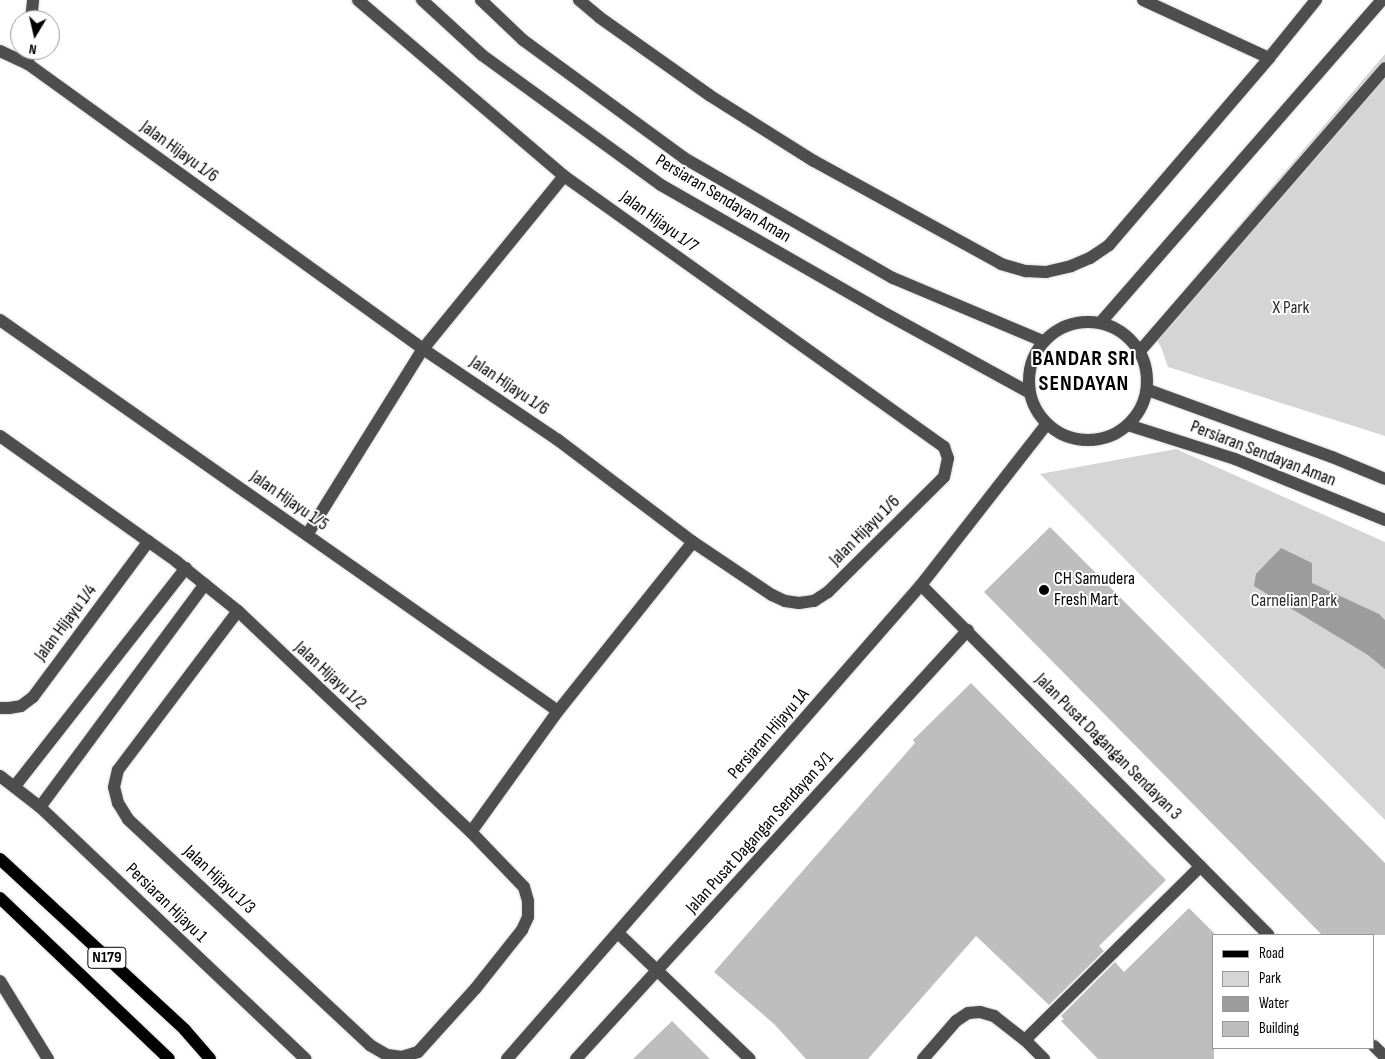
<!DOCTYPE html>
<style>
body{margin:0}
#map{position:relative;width:1385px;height:1059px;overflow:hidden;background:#fff;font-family:"Sofia Sans Condensed",sans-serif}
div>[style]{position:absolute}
.green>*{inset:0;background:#d5d5d5}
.water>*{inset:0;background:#9c9c9c}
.building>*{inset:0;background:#bebebe}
.roads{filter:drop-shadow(0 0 1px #dbdbdb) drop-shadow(0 0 1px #dbdbdb)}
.minor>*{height:12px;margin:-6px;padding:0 6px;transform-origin:6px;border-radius:6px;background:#4e4e4e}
.minor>.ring{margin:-6px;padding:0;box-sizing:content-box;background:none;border:12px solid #4e4e4e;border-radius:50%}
.major>*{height:12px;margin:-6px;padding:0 6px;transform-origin:6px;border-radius:6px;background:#000}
.dots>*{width:14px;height:14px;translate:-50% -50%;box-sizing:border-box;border:2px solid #fff;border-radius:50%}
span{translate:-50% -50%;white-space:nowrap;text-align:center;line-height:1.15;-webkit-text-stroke:4px #fff;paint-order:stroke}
.shield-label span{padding:1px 4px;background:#fff;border:1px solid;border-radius:4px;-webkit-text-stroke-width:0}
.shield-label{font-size:16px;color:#000;font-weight:700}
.street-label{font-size:18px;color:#000}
.park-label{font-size:18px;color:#2c2c2c}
.poi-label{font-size:18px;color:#000}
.left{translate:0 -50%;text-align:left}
.district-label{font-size:22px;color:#000;font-weight:700;letter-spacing:1px}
.legend{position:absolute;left:1212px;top:934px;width:162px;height:115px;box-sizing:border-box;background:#fff;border:1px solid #999;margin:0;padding:6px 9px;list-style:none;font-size:15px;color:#000}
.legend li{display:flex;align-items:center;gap:10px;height:25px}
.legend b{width:25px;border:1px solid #999}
.north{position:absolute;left:10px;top:10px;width:50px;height:50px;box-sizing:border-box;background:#fff;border:1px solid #999;border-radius:50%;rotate:189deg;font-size:14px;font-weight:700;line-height:20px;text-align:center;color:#000}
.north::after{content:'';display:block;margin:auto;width:18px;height:22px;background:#000;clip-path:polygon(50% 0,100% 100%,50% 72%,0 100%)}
</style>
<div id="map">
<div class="green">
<div style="clip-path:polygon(1385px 54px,1385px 436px,1168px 367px,1161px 347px,1150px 330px)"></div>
<div style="clip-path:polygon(1176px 449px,1385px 542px,1385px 820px,1040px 474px)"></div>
</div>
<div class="water">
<div style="clip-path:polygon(1281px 548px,1312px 563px,1312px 583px,1379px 614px,1385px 620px,1385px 669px,1368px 655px,1254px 586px,1256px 574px)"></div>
</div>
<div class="building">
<div style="clip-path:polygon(1050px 527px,1385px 863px,1385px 935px,1322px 935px,984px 592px)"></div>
<div style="clip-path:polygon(971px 683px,1166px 880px,1099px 946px,1104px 951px,1049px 1005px,976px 936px,868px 1059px,806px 1059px,774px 1024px,714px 972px,915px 743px,913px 740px)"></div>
<div style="clip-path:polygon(1189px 908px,1214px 933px,1214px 1059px,1098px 1059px,1061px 1021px,1064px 1019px,1061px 1016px,1115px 962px,1124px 972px)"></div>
<div style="clip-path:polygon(672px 1021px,710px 1059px,633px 1059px)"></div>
</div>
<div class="roads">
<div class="minor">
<div style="left:422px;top:0;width:81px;rotate:42.5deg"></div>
<div style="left:482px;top:55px;width:221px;rotate:36deg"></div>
<div style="left:661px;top:185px;width:251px;rotate:29.8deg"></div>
<div style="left:879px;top:310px;width:172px;rotate:28.8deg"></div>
<div style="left:481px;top:0;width:58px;rotate:43.6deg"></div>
<div style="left:523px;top:40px;width:200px;rotate:36.2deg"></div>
<div style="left:684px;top:158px;width:241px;rotate:29.9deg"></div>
<div style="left:893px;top:278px;width:163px;rotate:22.8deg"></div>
<div style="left:579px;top:0;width:26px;rotate:40deg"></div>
<div style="left:599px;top:17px;width:135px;rotate:35.3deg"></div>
<div style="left:709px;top:95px;width:124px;rotate:32.2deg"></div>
<div style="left:814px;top:161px;width:213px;rotate:28.8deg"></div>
<div style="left:1001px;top:264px;width:26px;rotate:16deg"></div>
<div style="left:1026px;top:271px;width:20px;rotate:3deg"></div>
<div style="left:1046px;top:272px;width:26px;rotate:-13deg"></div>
<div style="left:1071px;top:266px;width:21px;rotate:-23deg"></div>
<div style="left:1090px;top:258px;width:23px;rotate:-34deg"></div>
<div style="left:1109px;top:245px;width:246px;rotate:-49.4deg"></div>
<div style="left:1269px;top:58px;width:75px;rotate:-51deg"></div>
<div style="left:1143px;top:0;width:139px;rotate:24.7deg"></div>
<div style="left:31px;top:20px;width:20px;rotate:-84deg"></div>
<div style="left:0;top:51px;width:31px;rotate:25deg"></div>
<div style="left:28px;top:64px;width:487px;rotate:35.8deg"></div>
<div style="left:423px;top:349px;width:163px;rotate:34deg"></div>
<div style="left:558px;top:440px;width:169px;rotate:37.1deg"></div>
<div style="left:693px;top:542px;width:95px;rotate:33.9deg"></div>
<div style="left:772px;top:595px;width:14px;rotate:25deg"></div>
<div style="left:785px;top:601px;width:14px;rotate:8deg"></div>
<div style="left:799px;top:603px;width:15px;rotate:-8deg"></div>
<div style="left:814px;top:601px;width:17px;rotate:-33deg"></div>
<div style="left:828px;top:592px;width:163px;rotate:-44.8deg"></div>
<div style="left:944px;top:477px;width:19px;rotate:-78deg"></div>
<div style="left:948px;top:458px;width:12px;rotate:-110deg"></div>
<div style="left:944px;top:447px;width:467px;rotate:-144.5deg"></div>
<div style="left:564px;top:176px;width:271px;rotate:-139.5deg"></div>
<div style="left:28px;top:64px;width:14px;rotate:-86deg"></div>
<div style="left:0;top:320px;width:681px;rotate:35.02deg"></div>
<div class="ring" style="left:1029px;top:322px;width:106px;height:106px"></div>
<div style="left:1101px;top:322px;width:427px;rotate:-48.9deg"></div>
<div style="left:1140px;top:351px;width:374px;rotate:-49.1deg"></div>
<div style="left:1148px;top:390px;width:196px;rotate:20deg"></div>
<div style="left:1332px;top:457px;width:57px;rotate:22.5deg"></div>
<div style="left:1128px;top:425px;width:112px;rotate:17.6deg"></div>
<div style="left:1235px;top:459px;width:162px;rotate:22.1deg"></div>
<div style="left:0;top:436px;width:217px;rotate:35.4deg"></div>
<div style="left:177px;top:562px;width:78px;rotate:38.8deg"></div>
<div style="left:238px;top:611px;width:321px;rotate:43.5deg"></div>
<div style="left:471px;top:832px;width:76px;rotate:46.1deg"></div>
<div style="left:524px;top:887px;width:15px;rotate:74deg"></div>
<div style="left:528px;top:901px;width:16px;rotate:90deg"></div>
<div style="left:528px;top:917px;width:14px;rotate:115deg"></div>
<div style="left:522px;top:930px;width:75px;rotate:128.5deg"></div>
<div style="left:475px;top:989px;width:85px;rotate:132.1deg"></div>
<div style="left:418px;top:1052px;width:17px;rotate:163deg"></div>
<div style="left:402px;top:1057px;width:15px;rotate:-172deg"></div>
<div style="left:387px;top:1055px;width:20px;rotate:-150deg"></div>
<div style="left:370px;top:1045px;width:331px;rotate:-137deg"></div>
<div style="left:128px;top:819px;width:19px;rotate:-122deg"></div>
<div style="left:118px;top:803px;width:16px;rotate:-104deg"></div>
<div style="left:114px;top:787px;width:17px;rotate:-77deg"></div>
<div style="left:118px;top:770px;width:199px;rotate:-53deg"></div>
<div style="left:307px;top:535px;width:219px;rotate:-58.1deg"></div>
<div style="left:423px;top:349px;width:223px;rotate:-50.8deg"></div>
<div style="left:921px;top:585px;width:493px;rotate:45.2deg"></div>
<div style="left:0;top:708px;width:9px"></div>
<div style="left:9px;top:708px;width:12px;rotate:-9deg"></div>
<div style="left:21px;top:706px;width:15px;rotate:-37deg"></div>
<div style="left:33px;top:697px;width:194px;rotate:-53.4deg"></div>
<div style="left:0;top:776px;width:51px;rotate:37.8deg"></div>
<div style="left:40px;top:807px;width:366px;rotate:43.5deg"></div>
<div style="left:15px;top:786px;width:277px;rotate:-51.9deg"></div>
<div style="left:40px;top:807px;width:277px;rotate:-53.5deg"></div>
<div style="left:471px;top:832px;width:149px;rotate:-54.3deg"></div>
<div style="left:558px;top:711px;width:216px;rotate:-51.4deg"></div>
<div style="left:618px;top:933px;width:182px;rotate:43.7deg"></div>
<div style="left:0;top:981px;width:92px;rotate:58.4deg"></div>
<div style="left:1025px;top:1040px;width:247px;rotate:-44.7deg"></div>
<div style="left:1374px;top:1046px;width:16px;rotate:45deg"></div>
<div style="left:507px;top:1059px;width:629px;rotate:-48.87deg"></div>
<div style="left:921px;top:585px;width:204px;rotate:-52deg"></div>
<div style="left:576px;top:1059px;width:581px;rotate:-47.58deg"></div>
<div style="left:923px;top:1059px;width:50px;rotate:-49deg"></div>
<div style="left:956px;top:1021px;width:14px;rotate:-34deg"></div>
<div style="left:968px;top:1013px;width:12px;rotate:-5deg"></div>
<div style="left:980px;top:1012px;width:15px;rotate:16deg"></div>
<div style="left:994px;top:1016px;width:39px;rotate:38deg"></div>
<div style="left:1025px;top:1040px;width:27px;rotate:45deg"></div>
</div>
<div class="major">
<div style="left:0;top:859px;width:252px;rotate:42.7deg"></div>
<div style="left:185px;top:1030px;width:38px;rotate:49deg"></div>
<div style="left:0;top:898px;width:233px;rotate:43.6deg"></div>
</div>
</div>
<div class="dots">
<div style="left:1044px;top:590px;background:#000"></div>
</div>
<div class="shield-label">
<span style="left:107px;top:958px">N179</span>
</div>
<div class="street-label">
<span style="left:179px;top:152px;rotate:36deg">Jalan Hijayu 1/6</span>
<span style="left:723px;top:199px;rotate:31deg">Persiaran Sendayan Aman</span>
<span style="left:659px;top:222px;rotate:36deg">Jalan Hijayu 1/7</span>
<span style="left:509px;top:386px;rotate:34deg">Jalan Hijayu 1/6</span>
<span style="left:1263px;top:454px;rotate:21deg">Persiaran Sendayan Aman</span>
<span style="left:289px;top:501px;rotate:35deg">Jalan Hijayu 1/5</span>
<span style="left:865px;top:531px;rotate:-45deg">Jalan Hijayu 1/6</span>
<span style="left:66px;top:623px;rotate:-53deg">Jalan Hijayu 1/4</span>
<span style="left:330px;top:676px;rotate:43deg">Jalan Hijayu 1/2</span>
<span style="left:769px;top:734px;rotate:-49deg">Persiaran Hijayu 1A</span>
<span style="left:1108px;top:747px;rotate:45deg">Jalan Pusat Dagangan Sendayan 3</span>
<span style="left:760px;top:833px;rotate:-48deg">Jalan Pusat Dagangan Sendayan 3/1</span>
<span style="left:219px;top:880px;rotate:43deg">Jalan Hijayu 1/3</span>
<span style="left:166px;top:903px;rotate:44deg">Persiaran Hijayu 1</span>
</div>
<div class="park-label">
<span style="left:1291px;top:308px">X Park</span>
<span style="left:1294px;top:601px">Carnelian Park</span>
</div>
<div class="poi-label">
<span class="left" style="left:1054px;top:590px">CH Samudera<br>Fresh Mart</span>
</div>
<div class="district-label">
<span style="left:1084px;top:371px">BANDAR SRI<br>SENDAYAN</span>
</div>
<ul class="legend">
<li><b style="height:6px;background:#000"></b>Road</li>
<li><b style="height:14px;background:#d5d5d5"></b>Park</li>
<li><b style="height:14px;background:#9c9c9c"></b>Water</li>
<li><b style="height:14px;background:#bebebe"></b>Building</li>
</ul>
<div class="north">N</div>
</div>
